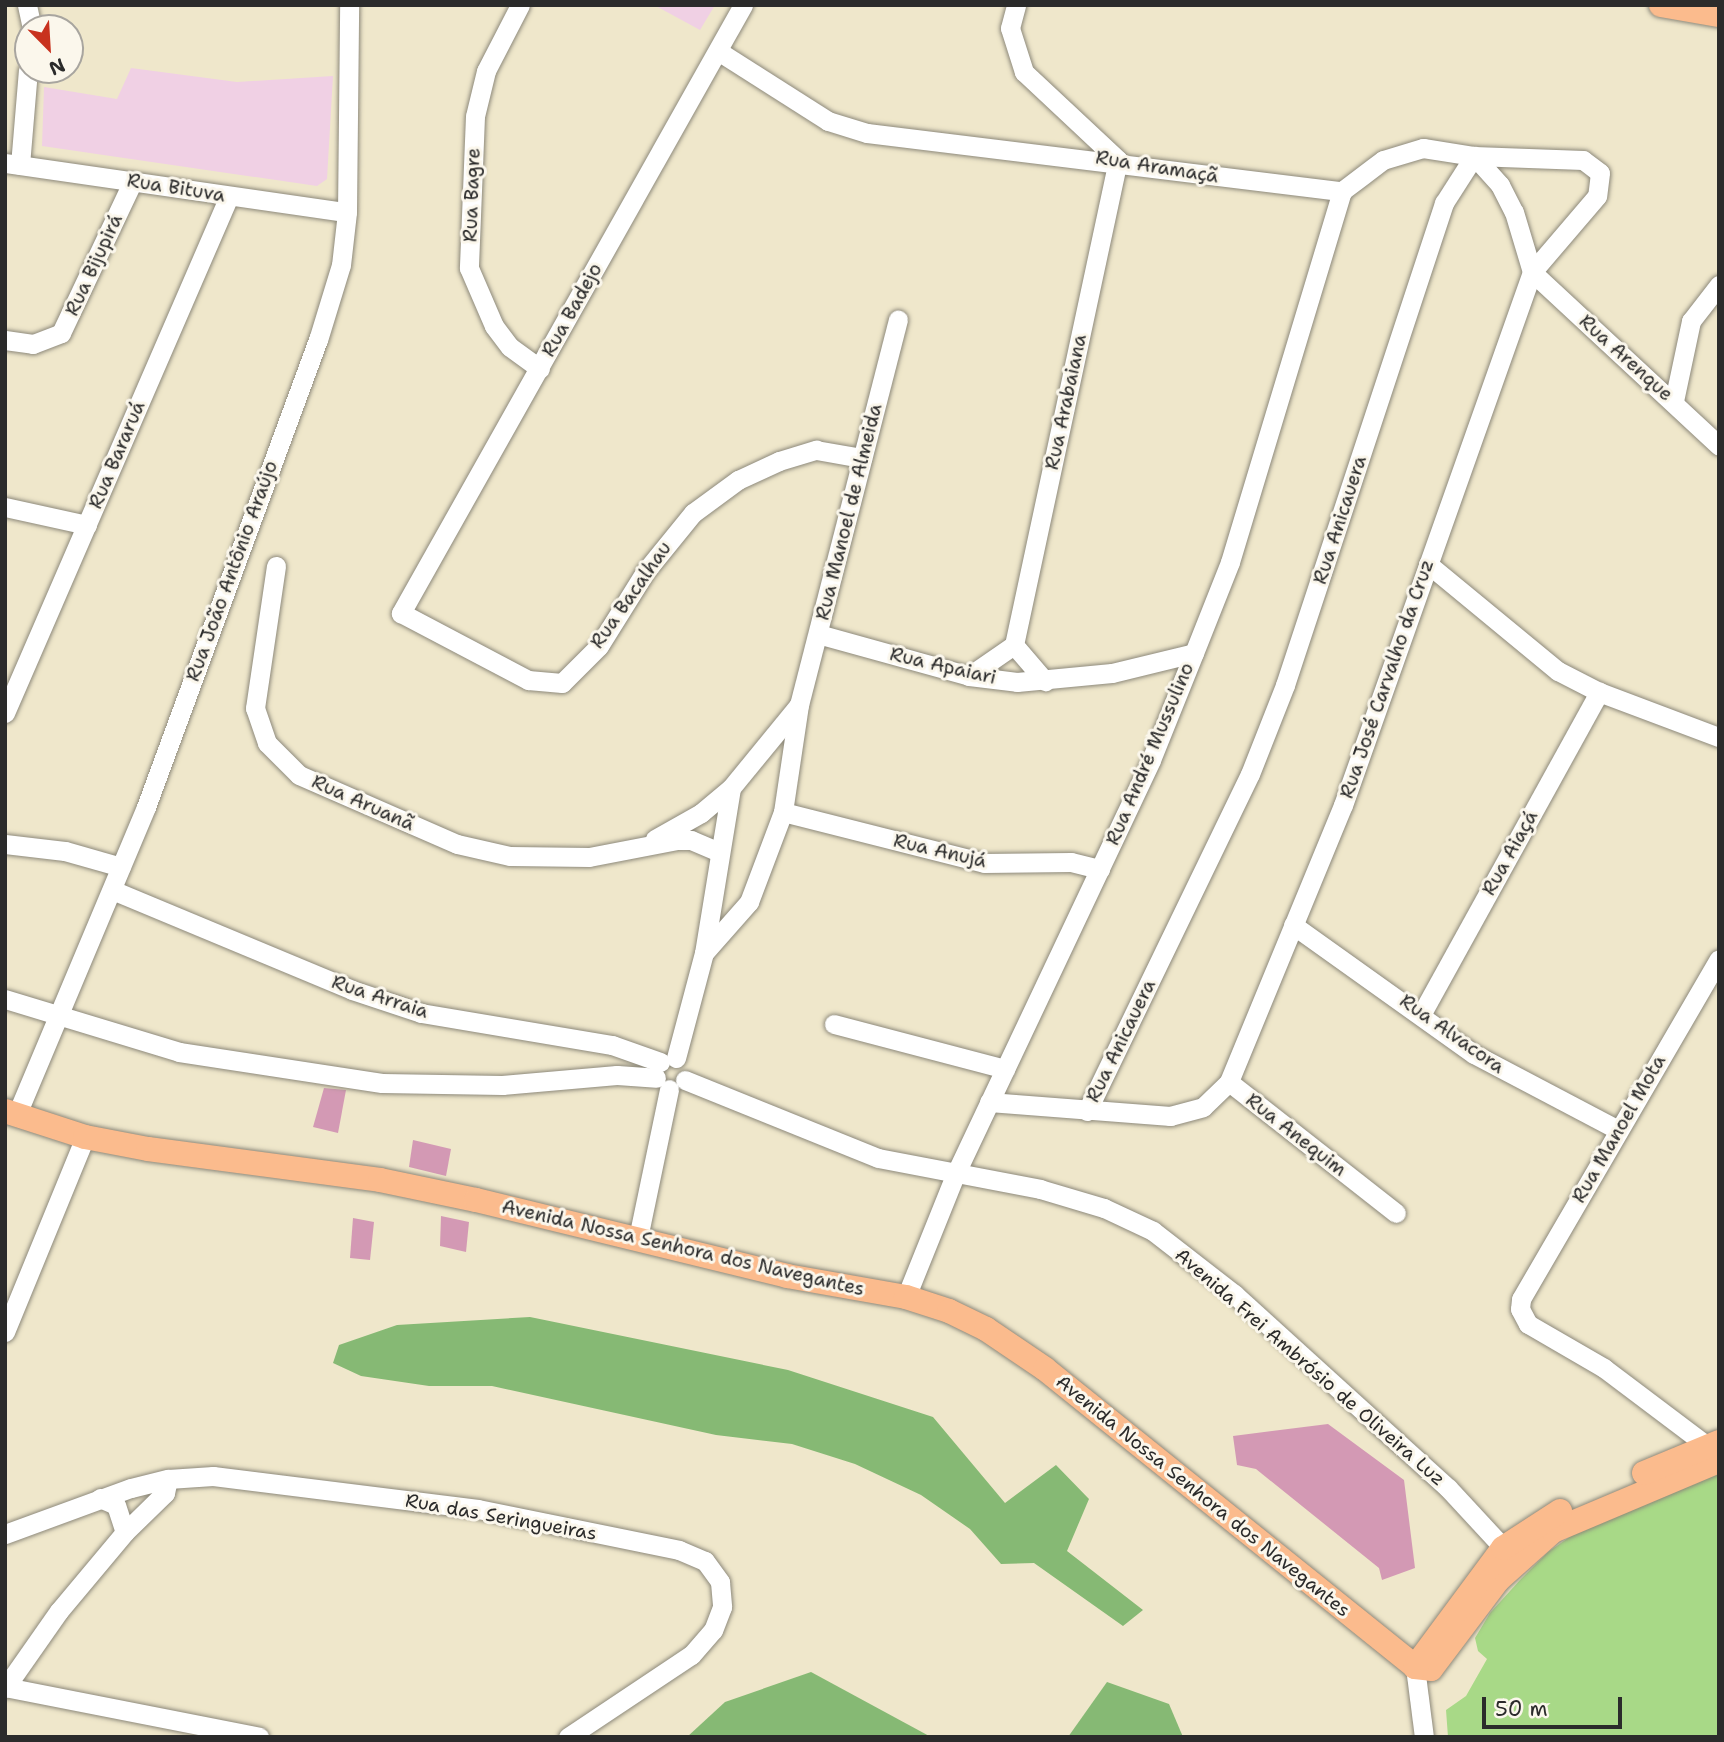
<!DOCTYPE html>
<meta charset="utf-8">
<style>
body{margin:0}
#map{position:relative;width:1724px;height:1742px;overflow:hidden;background:#efe7cb;font-family:"Shantell Sans",sans-serif}
div>[style]{position:absolute}
.built>*{inset:0;background:#f0d0e4}
.green>*{inset:0;background:#a8d987}
.forest>*{inset:0;background:#86b974}
.building>*{inset:0;background:#d399b4}
.roads{filter:drop-shadow(0 0 2px #8d897b) drop-shadow(0 0 2px #8d897b)}
.minor>*{height:19px;margin:-9.5px;padding:0 9.5px;transform-origin:9.5px;border-radius:9.5px;background:#fff}
.major>*{height:24px;margin:-12px;padding:0 12px;transform-origin:12px;border-radius:12px;background:#fbbb8d}
span{translate:-50% -50%;white-space:nowrap;text-align:center;line-height:1.15;-webkit-text-stroke:6px #fbf7ec;paint-order:stroke}
.street-label{font-size:19px;color:#2b2b2b}
.frame{position:absolute;inset:0;border:7px solid #2b2b2b;pointer-events:none}
.north{position:absolute;left:14px;top:14px;width:70px;height:70px;box-sizing:border-box;background:#fbf7ec;border:2px solid #a8a59f;border-radius:50%;rotate:156deg;font-size:19px;font-weight:700;line-height:28px;text-align:center;color:#2b2b2b}
.north::after{content:'';display:block;margin:auto;width:24px;height:32px;background:#c8321e;clip-path:polygon(50% 0,100% 100%,50% 72%,0 100%)}
.scale{position:absolute;left:1482px;top:1697px;width:140px;height:32px;box-sizing:border-box;border:4px solid #2b2b2b;border-top:0;padding-left:9px;font-size:21px;line-height:24px;white-space:nowrap;color:#2b2b2b;-webkit-text-stroke:5px #fbf7ec;paint-order:stroke}
</style>
<div id="map">
<div class="built">
<div style="clip-path:polygon(654px 5px,715px 5px,700px 30px)"></div>
<div style="clip-path:polygon(131px 68px,237px 82px,333px 76px,327px 179px,317px 186px,42px 146px,44px 87px,117px 99px)"></div>
</div>
<div class="green">
<div style="clip-path:polygon(1719px 1461px,1719px 1737px,1448px 1737px,1446px 1710px,1466px 1696px,1487px 1659px,1478px 1651px,1475px 1638px,1490px 1613px,1520px 1580px,1548px 1552px,1597px 1518px)"></div>
</div>
<div class="forest">
<div style="clip-path:polygon(530px 1317px,788px 1370px,933px 1417px,1005px 1503px,1056px 1465px,1089px 1499px,1067px 1551px,1143px 1610px,1123px 1626px,1034px 1563px,1001px 1564px,970px 1529px,921px 1495px,855px 1464px,792px 1444px,716px 1435px,492px 1386px,429px 1386px,361px 1376px,333px 1363px,339px 1345px,397px 1325px)"></div>
<div style="clip-path:polygon(811px 1672px,931px 1737px,687px 1737px,725px 1702px)"></div>
<div style="clip-path:polygon(1107px 1682px,1169px 1704px,1183px 1737px,1068px 1737px)"></div>
</div>
<div class="building">
<div style="clip-path:polygon(324px 1088px,346px 1090px,338px 1133px,313px 1127px)"></div>
<div style="clip-path:polygon(413px 1140px,451px 1149px,446px 1176px,409px 1167px)"></div>
<div style="clip-path:polygon(441px 1216px,469px 1222px,466px 1252px,440px 1246px)"></div>
<div style="clip-path:polygon(353px 1218px,374px 1222px,370px 1260px,350px 1258px)"></div>
<div style="clip-path:polygon(1328px 1424px,1404px 1480px,1415px 1568px,1382px 1580px,1379px 1568px,1256px 1469px,1237px 1465px,1233px 1436px)"></div>
</div>
<div class="roads">
<div class="minor">
<div style="left:27px;top:5px;width:24px;rotate:78deg"></div>
<div style="left:520px;top:5px;width:74px;rotate:117.3deg"></div>
<div style="left:486px;top:71px;width:46px;rotate:103.7deg"></div>
<div style="left:475px;top:116px;width:152px;rotate:92.3deg"></div>
<div style="left:469px;top:268px;width:63px;rotate:66.7deg"></div>
<div style="left:494px;top:326px;width:26px;rotate:53deg"></div>
<div style="left:510px;top:347px;width:37px;rotate:36deg"></div>
<div style="left:743px;top:5px;width:698px;rotate:119.36deg"></div>
<div style="left:401px;top:613px;width:144px;rotate:27.8deg"></div>
<div style="left:528px;top:680px;width:34px;rotate:5deg"></div>
<div style="left:562px;top:683px;width:52px;rotate:-45deg"></div>
<div style="left:599px;top:646px;width:87px;rotate:-58.1deg"></div>
<div style="left:645px;top:572px;width:76px;rotate:-50.9deg"></div>
<div style="left:693px;top:513px;width:56px;rotate:-36.3deg"></div>
<div style="left:738px;top:480px;width:45px;rotate:-24.9deg"></div>
<div style="left:779px;top:461px;width:39px;rotate:-17deg"></div>
<div style="left:816px;top:450px;width:47px;rotate:9.9deg"></div>
<div style="left:718px;top:51px;width:130px;rotate:32.5deg"></div>
<div style="left:828px;top:121px;width:41px;rotate:17.1deg"></div>
<div style="left:867px;top:133px;width:479px;rotate:7deg"></div>
<div style="left:1342px;top:191px;width:51px;rotate:-37.1deg"></div>
<div style="left:1383px;top:160px;width:42px;rotate:-16.7deg"></div>
<div style="left:1423px;top:148px;width:52px;rotate:8.9deg"></div>
<div style="left:1474px;top:156px;width:109px;rotate:2.1deg"></div>
<div style="left:1583px;top:160px;width:21px;rotate:37deg"></div>
<div style="left:1600px;top:173px;width:23px;rotate:97deg"></div>
<div style="left:1597px;top:196px;width:100px;rotate:130.5deg"></div>
<div style="left:1532px;top:272px;width:566px;rotate:109.52deg"></div>
<div style="left:1343px;top:805px;width:300px;rotate:112.4deg"></div>
<div style="left:1474px;top:156px;width:39px;rotate:48deg"></div>
<div style="left:1500px;top:185px;width:30px;rotate:63deg"></div>
<div style="left:1514px;top:212px;width:63px;rotate:73.3deg"></div>
<div style="left:5px;top:163px;width:345px;rotate:8.2deg"></div>
<div style="left:20px;top:165px;width:95px;rotate:-85.2deg"></div>
<div style="left:1532px;top:272px;width:255px;rotate:42.9deg"></div>
<div style="left:5px;top:340px;width:28px;rotate:8deg"></div>
<div style="left:33px;top:344px;width:30px;rotate:-21deg"></div>
<div style="left:61px;top:333px;width:168px;rotate:-64.7deg"></div>
<div style="left:1674px;top:401px;width:82px;rotate:-78deg"></div>
<div style="left:1691px;top:321px;width:46px;rotate:-52.1deg"></div>
<div style="left:5px;top:507px;width:84px;rotate:12.4deg"></div>
<div style="left:1428px;top:564px;width:168px;rotate:39.5deg"></div>
<div style="left:1558px;top:671px;width:46px;rotate:27.1deg"></div>
<div style="left:1599px;top:692px;width:128px;rotate:20.6deg"></div>
<div style="left:276px;top:566px;width:144px;rotate:98.4deg"></div>
<div style="left:255px;top:708px;width:37px;rotate:71deg"></div>
<div style="left:267px;top:743px;width:45px;rotate:45deg"></div>
<div style="left:299px;top:775px;width:172px;rotate:23.6deg"></div>
<div style="left:457px;top:844px;width:54px;rotate:12.8deg"></div>
<div style="left:510px;top:856px;width:79px;rotate:0.7deg"></div>
<div style="left:589px;top:857px;width:90px;rotate:-10.9deg"></div>
<div style="left:677px;top:840px;width:14px"></div>
<div style="left:691px;top:840px;width:30px;rotate:23deg"></div>
<div style="left:818px;top:634px;width:157px;rotate:15.5deg"></div>
<div style="left:969px;top:676px;width:48px;rotate:7.1deg"></div>
<div style="left:1017px;top:682px;width:95px;rotate:-5.4deg"></div>
<div style="left:1112px;top:673px;width:84px;rotate:-13.7deg"></div>
<div style="left:1014px;top:645px;width:48px;rotate:49.3deg"></div>
<div style="left:969px;top:676px;width:55px;rotate:-34.6deg"></div>
<div style="left:1014px;top:645px;width:496px;rotate:-77.9deg"></div>
<div style="left:1118px;top:160px;width:129px;rotate:-136.9deg"></div>
<div style="left:1024px;top:72px;width:46px;rotate:-107.7deg"></div>
<div style="left:1010px;top:28px;width:24px;rotate:-75deg"></div>
<div style="left:5px;top:713px;width:563px;rotate:-66.57deg"></div>
<div style="left:783px;top:812px;width:207px;rotate:14.2deg"></div>
<div style="left:984px;top:863px;width:87px;rotate:-0.7deg"></div>
<div style="left:1071px;top:862px;width:30px;rotate:14deg"></div>
<div style="left:655px;top:839px;width:53px;rotate:-29.5deg"></div>
<div style="left:701px;top:813px;width:39px;rotate:-40deg"></div>
<div style="left:5px;top:844px;width:60px;rotate:6.7deg"></div>
<div style="left:65px;top:851px;width:58px;rotate:15.9deg"></div>
<div style="left:112px;top:890px;width:260px;rotate:22.6deg"></div>
<div style="left:352px;top:990px;width:73px;rotate:18.4deg"></div>
<div style="left:421px;top:1013px;width:194px;rotate:9.5deg"></div>
<div style="left:612px;top:1045px;width:51px;rotate:19.5deg"></div>
<div style="left:1293px;top:925px;width:222px;rotate:35.5deg"></div>
<div style="left:1474px;top:1054px;width:163px;rotate:27.8deg"></div>
<div style="left:704px;top:953px;width:68px;rotate:-48.6deg"></div>
<div style="left:749px;top:902px;width:96px;rotate:-69.3deg"></div>
<div style="left:783px;top:812px;width:108px;rotate:-81.5deg"></div>
<div style="left:799px;top:705px;width:398px;rotate:-75.6deg"></div>
<div style="left:5px;top:999px;width:182px;rotate:16.9deg"></div>
<div style="left:179px;top:1052px;width:205px;rotate:8.7deg"></div>
<div style="left:382px;top:1083px;width:120px;rotate:1deg"></div>
<div style="left:502px;top:1085px;width:115px;rotate:-5deg"></div>
<div style="left:617px;top:1075px;width:39px;rotate:4deg"></div>
<div style="left:1422px;top:1013px;width:367px;rotate:-61.1deg"></div>
<div style="left:834px;top:1024px;width:177px;rotate:14.7deg"></div>
<div style="left:676px;top:1058px;width:109px;rotate:-75.1deg"></div>
<div style="left:704px;top:953px;width:167px;rotate:-80.7deg"></div>
<div style="left:731px;top:788px;width:106px;rotate:-50.7deg"></div>
<div style="left:685px;top:1080px;width:208px;rotate:22deg"></div>
<div style="left:878px;top:1158px;width:165px;rotate:10.8deg"></div>
<div style="left:1040px;top:1189px;width:67px;rotate:16.5deg"></div>
<div style="left:1104px;top:1208px;width:54px;rotate:25.1deg"></div>
<div style="left:1153px;top:1231px;width:103px;rotate:37.9deg"></div>
<div style="left:1234px;top:1294px;width:289px;rotate:42.2deg"></div>
<div style="left:1448px;top:1488px;width:93px;rotate:47.2deg"></div>
<div style="left:989px;top:1102px;width:182px;rotate:4.4deg"></div>
<div style="left:1170px;top:1116px;width:34px;rotate:-15deg"></div>
<div style="left:1203px;top:1107px;width:36px;rotate:-44deg"></div>
<div style="left:1229px;top:1082px;width:212px;rotate:38.1deg"></div>
<div style="left:1087px;top:1111px;width:374px;rotate:-64.2deg"></div>
<div style="left:1250px;top:774px;width:96px;rotate:-68.5deg"></div>
<div style="left:1285px;top:685px;width:508px;rotate:-71.74deg"></div>
<div style="left:1444px;top:203px;width:56px;rotate:-57.4deg"></div>
<div style="left:17px;top:1114px;width:333px;rotate:-67.2deg"></div>
<div style="left:146px;top:807px;width:498px;rotate:-69.8deg"></div>
<div style="left:318px;top:340px;width:78px;rotate:-73deg"></div>
<div style="left:341px;top:265px;width:53px;rotate:-83.5deg"></div>
<div style="left:347px;top:212px;width:207px;rotate:-89.4deg"></div>
<div style="left:638px;top:1238px;width:152px;rotate:-78.2deg"></div>
<div style="left:906px;top:1297px;width:131px;rotate:-68.1deg"></div>
<div style="left:955px;top:1175px;width:459px;rotate:-64.7deg"></div>
<div style="left:1151px;top:760px;width:115px;rotate:-68.1deg"></div>
<div style="left:1194px;top:653px;width:98px;rotate:-68.4deg"></div>
<div style="left:1230px;top:562px;width:388px;rotate:-73.2deg"></div>
<div style="left:5px;top:1332px;width:211px;rotate:-67.7deg"></div>
<div style="left:1718px;top:1454px;width:143px;rotate:-143deg"></div>
<div style="left:1604px;top:1368px;width:88px;rotate:-149.9deg"></div>
<div style="left:1528px;top:1324px;width:17px;rotate:-118deg"></div>
<div style="left:1520px;top:1309px;width:10px;rotate:-84deg"></div>
<div style="left:1521px;top:1299px;width:393px;rotate:-59.8deg"></div>
<div style="left:100px;top:1498px;width:17px;rotate:24deg"></div>
<div style="left:116px;top:1505px;width:28px;rotate:72deg"></div>
<div style="left:5px;top:1534px;width:134px;rotate:-20.1deg"></div>
<div style="left:131px;top:1488px;width:38px;rotate:-14deg"></div>
<div style="left:168px;top:1479px;width:45px;rotate:-3.8deg"></div>
<div style="left:213px;top:1476px;width:267px;rotate:7.1deg"></div>
<div style="left:478px;top:1509px;width:205px;rotate:11.5deg"></div>
<div style="left:679px;top:1550px;width:28px;rotate:23deg"></div>
<div style="left:705px;top:1561px;width:26px;rotate:54deg"></div>
<div style="left:720px;top:1582px;width:25px;rotate:85deg"></div>
<div style="left:722px;top:1607px;width:25px;rotate:111deg"></div>
<div style="left:713px;top:1630px;width:33px;rotate:131deg"></div>
<div style="left:691px;top:1655px;width:148px;rotate:146.3deg"></div>
<div style="left:1415px;top:1667px;width:71px;rotate:82.7deg"></div>
<div style="left:5px;top:1687px;width:259px;rotate:11.1deg"></div>
<div style="left:5px;top:1688px;width:94px;rotate:-55deg"></div>
<div style="left:59px;top:1611px;width:103px;rotate:-50.1deg"></div>
<div style="left:125px;top:1532px;width:56px;rotate:-44.3deg"></div>
<div style="left:165px;top:1493px;width:14px;rotate:-78deg"></div>
</div>
<div class="major">
<div style="left:1661px;top:5px;width:59px;rotate:9.8deg"></div>
<div style="left:5px;top:1111px;width:84px;rotate:18deg"></div>
<div style="left:85px;top:1137px;width:64px;rotate:10.8deg"></div>
<div style="left:148px;top:1149px;width:234px;rotate:7.6deg"></div>
<div style="left:380px;top:1180px;width:98px;rotate:11.8deg"></div>
<div style="left:476px;top:1200px;width:320px;rotate:13.7deg"></div>
<div style="left:787px;top:1276px;width:121px;rotate:10deg"></div>
<div style="left:906px;top:1297px;width:45px;rotate:18deg"></div>
<div style="left:949px;top:1311px;width:41px;rotate:25.9deg"></div>
<div style="left:986px;top:1329px;width:71px;rotate:34.1deg"></div>
<div style="left:1045px;top:1369px;width:475px;rotate:38.8deg"></div>
<div style="left:1415px;top:1667px;width:16px;rotate:7deg"></div>
<div style="left:1431px;top:1669px;width:111px;rotate:-53deg"></div>
<div style="left:1498px;top:1580px;width:74px;rotate:-41.7deg"></div>
<div style="left:1553px;top:1531px;width:180px;rotate:-22.9deg"></div>
<div style="left:1644px;top:1473px;width:81px;rotate:-22.5deg"></div>
<div style="left:1415px;top:1667px;width:148px;rotate:-53.5deg"></div>
<div style="left:1503px;top:1548px;width:68px;rotate:-33deg"></div>
</div>
</div>
<div class="street-label">
<span style="left:1157px;top:167px;rotate:9deg">Rua Aramaçã</span>
<span style="left:176px;top:188px;rotate:9deg">Rua Bituva</span>
<span style="left:472px;top:195px;rotate:-88deg">Rua Bagre</span>
<span style="left:94px;top:265px;rotate:-65deg">Rua Bijupirá</span>
<span style="left:572px;top:310px;rotate:-61deg">Rua Badejo</span>
<span style="left:1626px;top:358px;rotate:42deg">Rua Arenque</span>
<span style="left:1066px;top:402px;rotate:-78deg">Rua Arabaiana</span>
<span style="left:117px;top:455px;rotate:-67deg">Rua Bararuá</span>
<span style="left:849px;top:512px;rotate:-76deg">Rua Manoel de Almeida</span>
<span style="left:1340px;top:520px;rotate:-72deg">Rua Anicauera</span>
<span style="left:232px;top:571px;rotate:-70deg">Rua João Antônio Araújo</span>
<span style="left:631px;top:595px;rotate:-55deg">Rua Bacalhau</span>
<span style="left:943px;top:666px;rotate:13deg">Rua Apaiari</span>
<span style="left:1387px;top:679px;rotate:-71deg">Rua José Carvalho da Cruz</span>
<span style="left:1150px;top:754px;rotate:-67deg">Rua André Mussulino</span>
<span style="left:363px;top:803px;rotate:24deg">Rua Aruanã</span>
<span style="left:940px;top:851px;rotate:13deg">Rua Anujá</span>
<span style="left:1510px;top:853px;rotate:-61deg">Rua Aiaçá</span>
<span style="left:380px;top:997px;rotate:18deg">Rua Arraia</span>
<span style="left:1452px;top:1034px;rotate:35deg">Rua Alvacora</span>
<span style="left:1121px;top:1041px;rotate:-64deg">Rua Anicauera</span>
<span style="left:1619px;top:1129px;rotate:-60deg">Rua Manoel Mota</span>
<span style="left:1296px;top:1135px;rotate:38deg">Rua Anequim</span>
<span style="left:683px;top:1248px;rotate:13deg">Avenida Nossa Senhora dos Navegantes</span>
<span style="left:1310px;top:1367px;rotate:41deg">Avenida Frei Ambrósio de Oliveira Luz</span>
<span style="left:1203px;top:1496px;rotate:39deg">Avenida Nossa Senhora dos Navegantes</span>
<span style="left:501px;top:1517px;rotate:10deg">Rua das Seringueiras</span>
</div>
<div class="frame"></div>
<div class="north">N</div>
<div class="scale">50 m</div>
</div>
